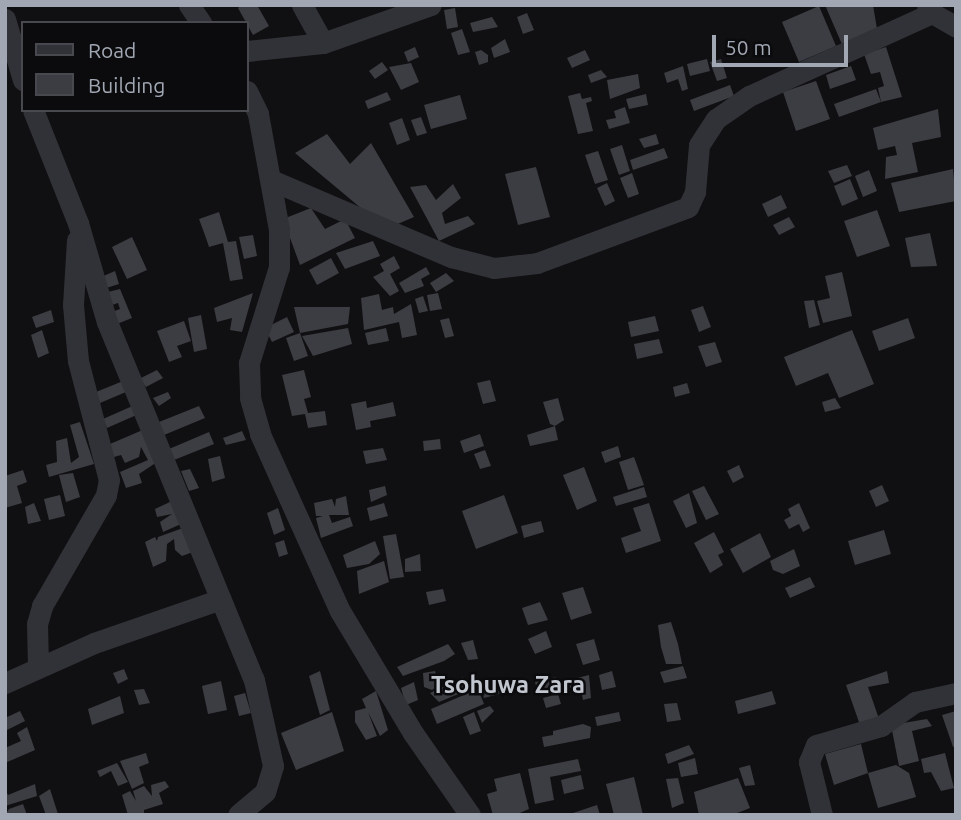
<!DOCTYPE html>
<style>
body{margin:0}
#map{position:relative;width:961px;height:820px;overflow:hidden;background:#101012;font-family:Ubuntu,sans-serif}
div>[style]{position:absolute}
.building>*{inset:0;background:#3c3d42}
.minor>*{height:21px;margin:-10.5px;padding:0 10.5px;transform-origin:10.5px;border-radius:10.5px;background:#313237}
span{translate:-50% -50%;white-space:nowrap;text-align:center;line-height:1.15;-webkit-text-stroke:5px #0b0b0d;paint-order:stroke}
.quarter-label{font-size:24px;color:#c2c6cf;font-weight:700}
.frame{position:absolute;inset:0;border:7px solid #a1a7b3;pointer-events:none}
.legend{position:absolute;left:21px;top:21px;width:228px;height:91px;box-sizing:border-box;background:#0b0b0d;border:2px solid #47494f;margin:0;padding:9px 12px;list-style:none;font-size:21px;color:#a1a7b3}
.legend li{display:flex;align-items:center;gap:14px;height:35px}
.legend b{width:35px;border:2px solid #47494f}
.scale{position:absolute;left:712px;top:35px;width:136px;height:32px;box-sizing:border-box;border:4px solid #a1a7b3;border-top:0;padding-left:9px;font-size:21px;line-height:24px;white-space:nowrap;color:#a1a7b3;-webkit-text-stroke:5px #0b0b0d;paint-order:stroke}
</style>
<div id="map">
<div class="building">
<div style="clip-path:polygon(242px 5px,257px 5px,269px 26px,253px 35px,238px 8px)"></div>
<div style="clip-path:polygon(825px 5px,873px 5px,878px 35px,844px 49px)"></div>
<div style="clip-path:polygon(819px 6px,836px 46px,799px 62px,782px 22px)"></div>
<div style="clip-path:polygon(455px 8px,458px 27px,447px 29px,444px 10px)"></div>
<div style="clip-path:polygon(527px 13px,534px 30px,523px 34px,517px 17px)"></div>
<div style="clip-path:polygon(492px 17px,498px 27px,473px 32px,470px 23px)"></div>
<div style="clip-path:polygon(462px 29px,470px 52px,458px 55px,451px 33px)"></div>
<div style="clip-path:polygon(505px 39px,510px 52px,494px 58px,491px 48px)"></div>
<div style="clip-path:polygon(415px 47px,419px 57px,408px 62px,404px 52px)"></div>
<div style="clip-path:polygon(886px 47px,902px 97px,881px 102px,878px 88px,884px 86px,880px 72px,871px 74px,864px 54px)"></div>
<div style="clip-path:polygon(481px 50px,488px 55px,488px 62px,479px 65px,475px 52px)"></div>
<div style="clip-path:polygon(585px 50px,590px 60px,572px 68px,567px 58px)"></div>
<div style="clip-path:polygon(707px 59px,710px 71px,690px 76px,687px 64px)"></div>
<div style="clip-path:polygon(721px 59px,727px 78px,717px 81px,710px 62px)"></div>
<div style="clip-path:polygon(382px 62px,388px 70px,375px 79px,369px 71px)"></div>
<div style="clip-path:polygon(411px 63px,419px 82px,401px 90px,389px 67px)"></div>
<div style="clip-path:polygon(683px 66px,688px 89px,682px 91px,678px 79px,667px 83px,664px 73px)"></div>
<div style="clip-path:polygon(851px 66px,856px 80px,830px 89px,826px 75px)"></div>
<div style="clip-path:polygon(601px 70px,607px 77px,591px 83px,588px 75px)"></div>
<div style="clip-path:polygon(638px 74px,640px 88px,610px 99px,607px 80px)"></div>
<div style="clip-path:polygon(816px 81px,830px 119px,796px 131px,783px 92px)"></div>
<div style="clip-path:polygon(730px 85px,734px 96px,694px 111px,690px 100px)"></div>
<div style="clip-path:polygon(876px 89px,881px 102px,839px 117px,834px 104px)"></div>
<div style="clip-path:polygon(387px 92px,391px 100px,368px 109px,365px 101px)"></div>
<div style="clip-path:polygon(580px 93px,582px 99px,591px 97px,592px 101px,586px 103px,593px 131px,578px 134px,568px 96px)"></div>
<div style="clip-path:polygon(646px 94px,648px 105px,629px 109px,626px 99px)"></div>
<div style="clip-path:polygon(460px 95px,467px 119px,431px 129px,424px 105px)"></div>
<div style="clip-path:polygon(625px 107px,630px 123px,609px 129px,606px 120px,616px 118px,614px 111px)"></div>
<div style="clip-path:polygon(938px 109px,941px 137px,912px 143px,918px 172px,885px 179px,886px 157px,897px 155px,895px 146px,878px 150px,873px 128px)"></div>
<div style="clip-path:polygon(421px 117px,427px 133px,417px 136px,411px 120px)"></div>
<div style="clip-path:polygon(402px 118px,410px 140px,397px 145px,389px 123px)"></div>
<div style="clip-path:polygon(327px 134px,350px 164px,371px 143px,414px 217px,386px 229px,295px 153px)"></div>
<div style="clip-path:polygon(656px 134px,659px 144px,644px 148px,639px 139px)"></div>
<div style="clip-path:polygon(622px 145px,630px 171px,619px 175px,610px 149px)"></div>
<div style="clip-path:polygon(664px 148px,668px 158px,633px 170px,630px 160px)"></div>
<div style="clip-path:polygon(598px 151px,608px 180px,595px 184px,585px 155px)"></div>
<div style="clip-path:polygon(847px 165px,852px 176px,834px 183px,828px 171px)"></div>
<div style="clip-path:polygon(536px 167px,550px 217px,518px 225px,505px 174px)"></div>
<div style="clip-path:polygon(953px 169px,956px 201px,899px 212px,891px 183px)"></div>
<div style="clip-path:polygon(869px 170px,877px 191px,863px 197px,855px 176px)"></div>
<div style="clip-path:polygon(632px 173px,639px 194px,628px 198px,620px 178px)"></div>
<div style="clip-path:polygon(850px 179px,858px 199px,842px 206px,834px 186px)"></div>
<div style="clip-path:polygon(607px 183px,615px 201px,605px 206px,597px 188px)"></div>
<div style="clip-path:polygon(453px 184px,461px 198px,442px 213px,445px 224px,468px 216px,475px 224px,439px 241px,410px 187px,426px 185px,436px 200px)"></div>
<div style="clip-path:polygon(781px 195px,787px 208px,768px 217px,762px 204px)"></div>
<div style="clip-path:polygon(311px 208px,325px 229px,345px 219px,355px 238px,300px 265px,283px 219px)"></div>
<div style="clip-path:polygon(877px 210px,890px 246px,857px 257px,844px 221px)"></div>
<div style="clip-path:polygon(219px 212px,228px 242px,236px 241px,243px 279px,230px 281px,223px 243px,209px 247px,206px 238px,199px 219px)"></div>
<div style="clip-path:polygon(789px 217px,795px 227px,779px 235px,773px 225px)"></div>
<div style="clip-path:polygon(930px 233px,937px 266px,911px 267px,905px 238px)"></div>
<div style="clip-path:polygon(253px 235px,257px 256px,244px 259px,239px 237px)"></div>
<div style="clip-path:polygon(132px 237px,147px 270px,127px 279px,112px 247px)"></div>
<div style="clip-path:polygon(373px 241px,380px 256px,345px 269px,336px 253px)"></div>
<div style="clip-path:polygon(394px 256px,400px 268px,390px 274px,399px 291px,390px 296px,373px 277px,384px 271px,380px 264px)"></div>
<div style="clip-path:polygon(331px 258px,339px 273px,317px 285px,309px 270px)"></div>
<div style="clip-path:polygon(426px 267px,430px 274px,421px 279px,424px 286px,405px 293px,399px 283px)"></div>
<div style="clip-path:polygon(115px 271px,119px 284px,103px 289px,99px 278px)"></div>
<div style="clip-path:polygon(842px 272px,852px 316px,823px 323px,817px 301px,830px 298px,825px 276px)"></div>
<div style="clip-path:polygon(446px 273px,454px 281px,436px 292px,430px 283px)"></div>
<div style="clip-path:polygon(120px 289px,132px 318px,117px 324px,112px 312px,120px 309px,118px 303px,109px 306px,104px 293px)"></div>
<div style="clip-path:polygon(253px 293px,242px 332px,230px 330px,232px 318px,217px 322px,214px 308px)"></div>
<div style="clip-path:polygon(438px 293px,442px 309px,430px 311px,427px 295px)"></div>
<div style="clip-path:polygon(379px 294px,382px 310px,393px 307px,394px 314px,411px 304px,417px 335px,402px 338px,399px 322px,364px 330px,361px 298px)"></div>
<div style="clip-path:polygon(423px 296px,428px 311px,419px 313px,415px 299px)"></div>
<div style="clip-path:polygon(814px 300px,820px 325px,809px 328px,804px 301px)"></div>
<div style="clip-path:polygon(703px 306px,711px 327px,699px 332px,691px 310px)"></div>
<div style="clip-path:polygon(294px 307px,350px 307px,348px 324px,300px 333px)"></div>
<div style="clip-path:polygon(51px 310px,54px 322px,36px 328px,32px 317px)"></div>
<div style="clip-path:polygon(201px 315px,207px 349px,194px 352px,188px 318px)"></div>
<div style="clip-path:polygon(655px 316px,659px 331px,631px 337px,628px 322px)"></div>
<div style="clip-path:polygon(287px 317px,294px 332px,272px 342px,265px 328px)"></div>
<div style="clip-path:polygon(449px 318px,454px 336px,445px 338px,440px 320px)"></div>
<div style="clip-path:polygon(908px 318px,915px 338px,879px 351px,872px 331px)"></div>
<div style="clip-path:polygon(184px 321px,191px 341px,177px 346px,182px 357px,169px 362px,157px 331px)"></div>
<div style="clip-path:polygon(348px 328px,352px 344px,313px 356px,302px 336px)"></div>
<div style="clip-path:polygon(386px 328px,389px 341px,368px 345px,365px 333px)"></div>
<div style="clip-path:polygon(42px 330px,49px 353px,38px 358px,31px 335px)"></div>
<div style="clip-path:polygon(852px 330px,874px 384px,839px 398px,828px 373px,796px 386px,784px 357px)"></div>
<div style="clip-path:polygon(300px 333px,308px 356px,294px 361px,286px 338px)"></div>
<div style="clip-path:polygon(659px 339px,663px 353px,637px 359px,634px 344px)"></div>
<div style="clip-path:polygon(715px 342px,722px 362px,706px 367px,698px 346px)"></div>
<div style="clip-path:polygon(157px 370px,163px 378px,146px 387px,139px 379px)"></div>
<div style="clip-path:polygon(304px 370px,311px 397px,304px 399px,308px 413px,325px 411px,327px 425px,308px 428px,305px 414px,292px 416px,282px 375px)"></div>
<div style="clip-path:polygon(128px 379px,133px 389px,100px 403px,96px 392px)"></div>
<div style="clip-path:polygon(490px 380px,496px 401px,483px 404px,477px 383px)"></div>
<div style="clip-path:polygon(687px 383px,690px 393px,675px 397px,673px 387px)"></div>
<div style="clip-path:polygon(168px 392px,171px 398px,159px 406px,153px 398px)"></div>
<div style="clip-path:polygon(558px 398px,564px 420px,555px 426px,550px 424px,543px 402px)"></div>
<div style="clip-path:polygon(835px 398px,841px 408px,825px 412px,822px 402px)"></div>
<div style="clip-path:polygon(366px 401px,367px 408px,393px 402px,396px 416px,370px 421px,371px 427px,356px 430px,351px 404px)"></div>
<div style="clip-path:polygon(137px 404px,141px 413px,107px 428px,103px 419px)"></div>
<div style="clip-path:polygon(199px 406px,205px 418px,164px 435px,159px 422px)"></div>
<div style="clip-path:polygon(80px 422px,94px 464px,49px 477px,46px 465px,57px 462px,56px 441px,67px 438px,71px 463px,79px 457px,70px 425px)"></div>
<div style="clip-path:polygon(555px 426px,558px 440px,530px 446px,527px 435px)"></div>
<div style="clip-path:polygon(145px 429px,157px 462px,139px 474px,142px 483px,126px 488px,120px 472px,148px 460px,141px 447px,139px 457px,125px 463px,121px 455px,114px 457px,110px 444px)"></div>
<div style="clip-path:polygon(242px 431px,246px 440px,226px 445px,223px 438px)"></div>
<div style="clip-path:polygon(209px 432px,214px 444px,174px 460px,169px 449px)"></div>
<div style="clip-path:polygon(480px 434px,484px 446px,464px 453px,460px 441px)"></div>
<div style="clip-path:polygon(440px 439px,441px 449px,424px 451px,423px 441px)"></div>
<div style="clip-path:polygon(618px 446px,621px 457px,605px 463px,601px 452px)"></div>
<div style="clip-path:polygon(383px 448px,387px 460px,366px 464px,363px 451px)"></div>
<div style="clip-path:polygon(485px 450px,491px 466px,480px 469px,474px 454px)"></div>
<div style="clip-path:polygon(220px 456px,225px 478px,212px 482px,208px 459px)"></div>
<div style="clip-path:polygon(634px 457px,644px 485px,628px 490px,619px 462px)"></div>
<div style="clip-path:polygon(739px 465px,744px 477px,733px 483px,727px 471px)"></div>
<div style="clip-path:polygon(584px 467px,597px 501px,577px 510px,563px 475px)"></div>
<div style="clip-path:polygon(190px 469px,199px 488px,189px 491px,181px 471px)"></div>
<div style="clip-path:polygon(23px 470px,27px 482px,17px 486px,22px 503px,5px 508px,5px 476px)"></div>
<div style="clip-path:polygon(73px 473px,80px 497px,66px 502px,59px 475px)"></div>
<div style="clip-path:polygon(882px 485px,889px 501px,876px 507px,869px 491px)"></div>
<div style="clip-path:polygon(385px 486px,387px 495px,371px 502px,369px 490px)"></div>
<div style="clip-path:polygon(704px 486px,719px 514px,706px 520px,692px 491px)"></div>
<div style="clip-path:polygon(644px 487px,647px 497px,616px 506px,613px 497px)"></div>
<div style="clip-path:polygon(689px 493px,697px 523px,686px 528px,673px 501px)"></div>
<div style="clip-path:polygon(60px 495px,65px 516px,49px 520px,44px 499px)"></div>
<div style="clip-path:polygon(504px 495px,518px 533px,476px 549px,462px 511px)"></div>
<div style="clip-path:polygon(346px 496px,349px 515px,329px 515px,332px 523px,350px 517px,353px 526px,321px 538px,316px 518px,323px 516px,316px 516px,314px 503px,332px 499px,335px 507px,336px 499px)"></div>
<div style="clip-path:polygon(172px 501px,181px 524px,163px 532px,160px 522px,172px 514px,157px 517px,155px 509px)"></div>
<div style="clip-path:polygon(34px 503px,41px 521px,28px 524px,25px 507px)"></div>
<div style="clip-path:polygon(384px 503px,388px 516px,370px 521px,367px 508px)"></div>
<div style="clip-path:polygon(649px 503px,661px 541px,626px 553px,621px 538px,641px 531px,633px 508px)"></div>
<div style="clip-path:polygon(799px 503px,810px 528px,803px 532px,799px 524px,789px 529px,784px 520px,791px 516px,788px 509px)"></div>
<div style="clip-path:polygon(278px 508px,285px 530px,274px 535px,267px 513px)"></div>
<div style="clip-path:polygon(541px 521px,544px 532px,524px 538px,521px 526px)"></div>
<div style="clip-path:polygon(183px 528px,193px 552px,182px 556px,175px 550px,174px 539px,167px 544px,166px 561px,153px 567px,145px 542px,155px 537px,157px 541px,158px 537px)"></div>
<div style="clip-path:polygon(884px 530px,891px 554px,855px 565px,848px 541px)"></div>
<div style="clip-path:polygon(714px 532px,724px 552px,718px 555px,723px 565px,710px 573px,694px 543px)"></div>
<div style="clip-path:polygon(760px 533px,771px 557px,743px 573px,730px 549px)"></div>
<div style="clip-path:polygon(396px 534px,404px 577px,390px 579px,383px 536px)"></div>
<div style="clip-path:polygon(284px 540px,288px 554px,279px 557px,275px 543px)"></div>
<div style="clip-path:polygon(375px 541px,380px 554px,369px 564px,347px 568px,343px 555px)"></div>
<div style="clip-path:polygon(794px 549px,800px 566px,783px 574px,773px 570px,770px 561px)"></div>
<div style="clip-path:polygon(420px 554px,421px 571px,405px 572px,405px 559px)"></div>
<div style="clip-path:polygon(384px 561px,389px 582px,359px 594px,357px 571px)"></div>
<div style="clip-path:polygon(810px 577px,815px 587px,790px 598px,785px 588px)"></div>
<div style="clip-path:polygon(583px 587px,592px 613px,571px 620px,562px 593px)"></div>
<div style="clip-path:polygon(443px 589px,446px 601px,429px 605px,426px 592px)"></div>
<div style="clip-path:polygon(540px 602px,548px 620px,528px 625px,522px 608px)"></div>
<div style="clip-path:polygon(671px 622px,678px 644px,682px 664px,666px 664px,661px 647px,658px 625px)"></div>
<div style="clip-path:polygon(546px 631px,552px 647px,535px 654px,528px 639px)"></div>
<div style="clip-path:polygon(594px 639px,600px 660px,583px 665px,576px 644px)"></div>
<div style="clip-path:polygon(473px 640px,478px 659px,468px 660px,461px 643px)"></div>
<div style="clip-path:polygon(448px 644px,455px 654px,444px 661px,403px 676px,397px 667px)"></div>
<div style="clip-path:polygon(683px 666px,687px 678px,664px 683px,660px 672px)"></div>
<div style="clip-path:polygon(124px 669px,128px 679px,118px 684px,113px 673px)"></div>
<div style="clip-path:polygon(320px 671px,330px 710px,320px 715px,309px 676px)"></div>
<div style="clip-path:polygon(435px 671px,439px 685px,432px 690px,424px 687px,423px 673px)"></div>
<div style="clip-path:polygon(612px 671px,616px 687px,602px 690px,599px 675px)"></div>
<div style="clip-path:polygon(887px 671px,889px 683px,868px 687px,879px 719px,860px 725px,846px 685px)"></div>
<div style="clip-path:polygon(589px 675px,591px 698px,583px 700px,580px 686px,570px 688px,569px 680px)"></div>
<div style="clip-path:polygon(463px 677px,468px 690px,439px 702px,430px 693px)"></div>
<div style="clip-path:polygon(556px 677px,558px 687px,538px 693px,535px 682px)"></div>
<div style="clip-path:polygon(221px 681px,227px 710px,208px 714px,202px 686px)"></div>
<div style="clip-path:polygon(508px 681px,511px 691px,484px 698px,481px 688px)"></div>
<div style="clip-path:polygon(414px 682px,418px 700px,406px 705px,401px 688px)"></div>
<div style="clip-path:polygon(144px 689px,150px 703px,139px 705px,134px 690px)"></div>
<div style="clip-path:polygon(478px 689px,484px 704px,437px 724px,431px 709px)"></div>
<div style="clip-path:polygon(376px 691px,388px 730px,380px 736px,368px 712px,377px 736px,366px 740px,355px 722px,355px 711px,366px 708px,362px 699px)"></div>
<div style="clip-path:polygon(772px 691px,776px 704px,738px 714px,735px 701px)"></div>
<div style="clip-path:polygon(245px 693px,251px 713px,239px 716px,234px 696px)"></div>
<div style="clip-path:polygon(558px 694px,561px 704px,546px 708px,543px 698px)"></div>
<div style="clip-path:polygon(120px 696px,124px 713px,92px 725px,88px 709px)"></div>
<div style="clip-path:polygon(677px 703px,681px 720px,667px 722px,664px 704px)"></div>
<div style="clip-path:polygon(490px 706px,494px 711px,482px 723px,477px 711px)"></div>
<div style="clip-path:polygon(20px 711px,25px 721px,5px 731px,5px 718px)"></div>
<div style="clip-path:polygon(956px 711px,956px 746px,953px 747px,942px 715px)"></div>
<div style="clip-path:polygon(332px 712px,344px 751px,296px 770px,281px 733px)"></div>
<div style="clip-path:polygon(474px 712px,481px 731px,470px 735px,463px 717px)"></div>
<div style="clip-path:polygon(619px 712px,621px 721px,597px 726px,595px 717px)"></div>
<div style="clip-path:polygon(927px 719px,932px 726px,912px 731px,919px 761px,899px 766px,891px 725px)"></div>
<div style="clip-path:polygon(583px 724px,591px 727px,590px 738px,544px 747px,542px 737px,553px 735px,553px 731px)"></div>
<div style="clip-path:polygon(27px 727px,35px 750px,5px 763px,5px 748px,21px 741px,17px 733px)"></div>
<div style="clip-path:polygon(861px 744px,868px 773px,896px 765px,909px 773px,916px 797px,878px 808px,868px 773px,834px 785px,825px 754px)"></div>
<div style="clip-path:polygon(689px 745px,694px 754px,668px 764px,665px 754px)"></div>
<div style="clip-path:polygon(146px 753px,149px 763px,139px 767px,144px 783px,132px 789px,120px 761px)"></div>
<div style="clip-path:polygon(945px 753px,954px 788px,941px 791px,931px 772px,924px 773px,921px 759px)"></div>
<div style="clip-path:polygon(695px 758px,698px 774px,681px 777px,678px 763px)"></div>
<div style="clip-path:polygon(578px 759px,581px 771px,550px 777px,554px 800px,535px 804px,528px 769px)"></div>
<div style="clip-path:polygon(117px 763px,128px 782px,118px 786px,111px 771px,100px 777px,97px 771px)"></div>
<div style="clip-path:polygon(750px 765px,755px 785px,745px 786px,739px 768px)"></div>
<div style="clip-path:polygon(520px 773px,529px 809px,515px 815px,493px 815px,487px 794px,497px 791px,494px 779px)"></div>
<div style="clip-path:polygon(581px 775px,584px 789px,564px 794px,561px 780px)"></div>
<div style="clip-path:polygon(634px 777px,643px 815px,614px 815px,606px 784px)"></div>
<div style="clip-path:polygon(678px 778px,684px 803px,672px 808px,666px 779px)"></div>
<div style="clip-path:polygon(738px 778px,750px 808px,732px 815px,699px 815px,694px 792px)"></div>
<div style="clip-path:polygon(165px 781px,169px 787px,159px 793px,163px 804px,144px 810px,144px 815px,128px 815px,122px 795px,130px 791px,136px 801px,133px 791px,144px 786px,152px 796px,151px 785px)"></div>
<div style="clip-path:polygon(35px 784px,37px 796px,5px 806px,5px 789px,8px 795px)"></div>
<div style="clip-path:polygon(50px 789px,57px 811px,58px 815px,46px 815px,39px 796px)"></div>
<div style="clip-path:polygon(23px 804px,27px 815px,5px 815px,9px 809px)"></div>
<div style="clip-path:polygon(597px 805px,600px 815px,570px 815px,570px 814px)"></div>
</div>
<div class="minor">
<div style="left:189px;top:5px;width:22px;rotate:56deg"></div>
<div style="left:302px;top:5px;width:43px;rotate:61.1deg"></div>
<div style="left:932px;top:13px;width:28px;rotate:30deg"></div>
<div style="left:5px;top:19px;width:64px;rotate:73.6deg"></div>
<div style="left:247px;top:51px;width:76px;rotate:-6deg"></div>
<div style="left:323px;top:43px;width:114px;rotate:-19.4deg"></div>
<div style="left:247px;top:91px;width:25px;rotate:64deg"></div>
<div style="left:258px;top:114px;width:117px;rotate:79.7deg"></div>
<div style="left:279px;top:229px;width:38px;rotate:90deg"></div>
<div style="left:279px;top:267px;width:101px;rotate:107.4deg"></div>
<div style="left:249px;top:363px;width:35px;rotate:88deg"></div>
<div style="left:250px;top:398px;width:37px;rotate:74deg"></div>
<div style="left:260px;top:434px;width:194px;rotate:65.7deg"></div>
<div style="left:340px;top:611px;width:142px;rotate:59.1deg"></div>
<div style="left:413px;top:733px;width:100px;rotate:55.2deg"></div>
<div style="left:33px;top:110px;width:122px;rotate:68.3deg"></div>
<div style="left:78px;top:223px;width:103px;rotate:73.7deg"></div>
<div style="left:107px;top:322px;width:387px;rotate:67.7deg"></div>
<div style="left:254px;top:680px;width:88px;rotate:77.5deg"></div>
<div style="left:273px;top:766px;width:27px;rotate:107deg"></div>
<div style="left:265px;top:792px;width:35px;rotate:140deg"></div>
<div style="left:271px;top:180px;width:196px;rotate:23.2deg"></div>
<div style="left:451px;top:257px;width:44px;rotate:14.3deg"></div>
<div style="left:494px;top:268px;width:43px;rotate:-6.6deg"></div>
<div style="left:537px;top:263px;width:161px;rotate:-20.3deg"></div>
<div style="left:688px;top:207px;width:17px;rotate:-65deg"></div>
<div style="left:695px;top:192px;width:47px;rotate:-85.1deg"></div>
<div style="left:699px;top:145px;width:31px;rotate:-57deg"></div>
<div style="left:716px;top:119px;width:40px;rotate:-34.9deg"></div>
<div style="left:749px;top:96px;width:201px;rotate:-24.4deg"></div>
<div style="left:932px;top:13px;width:9px;rotate:-122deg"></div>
<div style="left:38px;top:667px;width:43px;rotate:-91.3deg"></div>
<div style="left:37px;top:624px;width:19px;rotate:-74deg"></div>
<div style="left:42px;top:606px;width:128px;rotate:-60deg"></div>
<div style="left:106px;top:495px;width:15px;rotate:-79deg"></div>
<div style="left:109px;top:480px;width:123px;rotate:-104.6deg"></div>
<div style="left:78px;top:361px;width:56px;rotate:-95.1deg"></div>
<div style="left:73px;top:305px;width:65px;rotate:-86.5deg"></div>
<div style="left:5px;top:683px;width:98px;rotate:-24.2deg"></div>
<div style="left:94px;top:643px;width:134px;rotate:-19.1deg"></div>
<div style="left:822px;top:815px;width:55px;rotate:-103.8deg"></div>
<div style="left:809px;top:762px;width:18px;rotate:-68deg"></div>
<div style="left:816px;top:745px;width:68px;rotate:-16.3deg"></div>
<div style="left:881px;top:726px;width:42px;rotate:-35.2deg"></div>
<div style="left:915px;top:702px;width:42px;rotate:-12.4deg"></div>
</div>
<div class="quarter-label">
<span style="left:508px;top:685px">Tsohuwa Zara</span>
</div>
<div class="frame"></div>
<ul class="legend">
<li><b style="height:9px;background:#313237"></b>Road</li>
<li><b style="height:19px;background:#3c3d42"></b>Building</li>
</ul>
<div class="scale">50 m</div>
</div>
